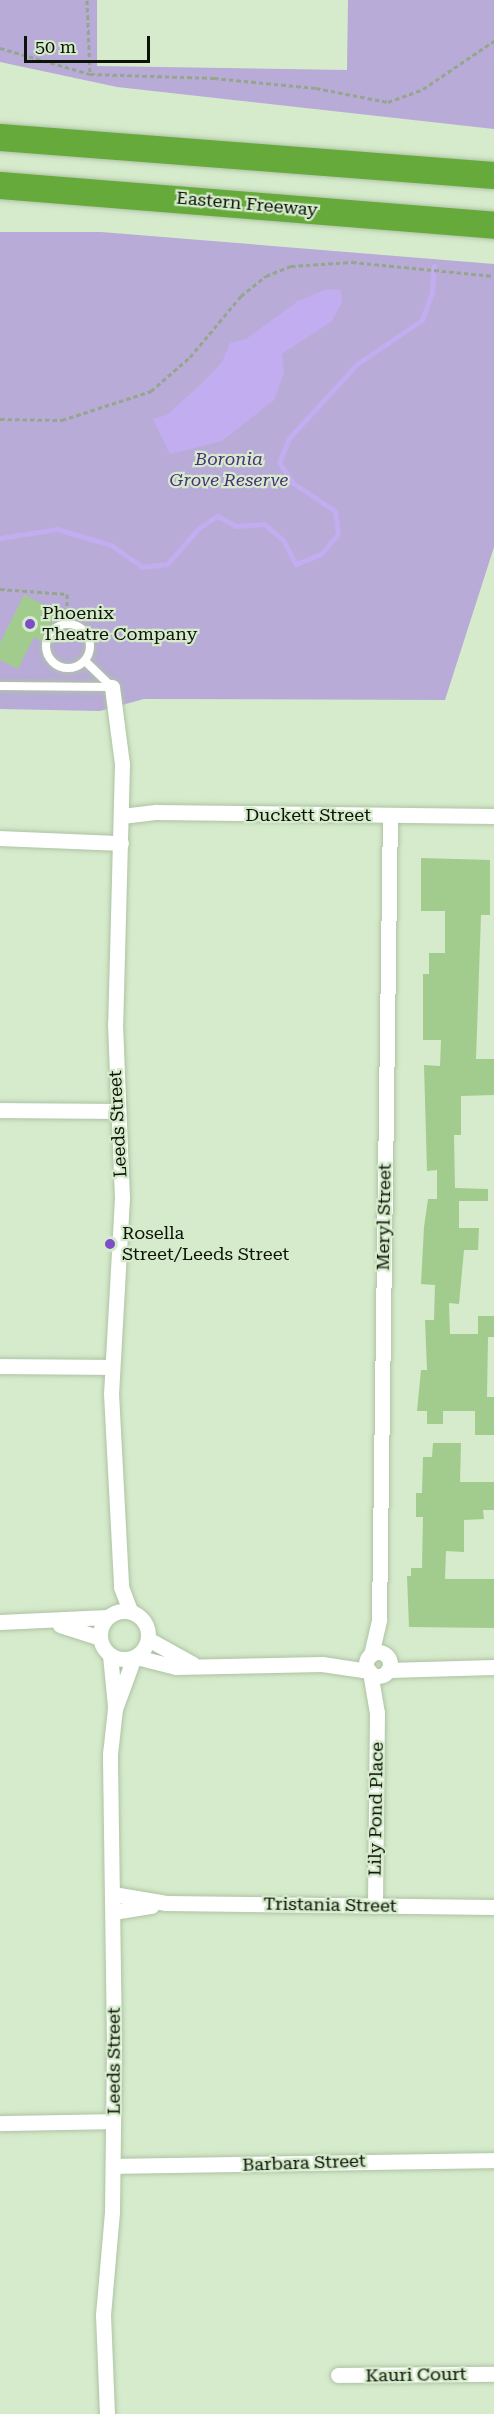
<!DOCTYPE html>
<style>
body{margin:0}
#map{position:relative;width:494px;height:2414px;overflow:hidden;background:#d5ebcb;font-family:"Roboto Serif",serif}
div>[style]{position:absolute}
.green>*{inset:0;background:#b8abd7}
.water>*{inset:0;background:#c1adef}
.stream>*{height:5px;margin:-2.5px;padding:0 2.5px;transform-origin:2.5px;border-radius:2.5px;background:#c1adef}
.building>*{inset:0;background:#a2cb8e}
.path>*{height:3px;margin-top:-1.5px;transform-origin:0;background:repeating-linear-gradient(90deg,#95a68d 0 4.5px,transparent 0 7.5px)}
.roads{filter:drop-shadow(0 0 2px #aec3a4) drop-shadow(0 0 2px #aec3a4)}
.lane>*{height:8px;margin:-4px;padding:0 4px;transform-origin:4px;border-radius:4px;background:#fff}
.lane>.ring{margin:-4px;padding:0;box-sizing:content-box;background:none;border:8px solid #fff;border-radius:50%}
.street>*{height:15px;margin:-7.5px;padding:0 7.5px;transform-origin:7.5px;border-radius:7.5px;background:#fff}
.street>.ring{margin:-7.5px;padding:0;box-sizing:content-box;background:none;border:15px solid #fff;border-radius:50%}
.highway>*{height:27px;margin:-13.5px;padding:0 13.5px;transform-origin:13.5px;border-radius:13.5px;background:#66aa3b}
.dots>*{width:16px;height:16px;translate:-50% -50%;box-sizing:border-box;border:3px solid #d5ebcb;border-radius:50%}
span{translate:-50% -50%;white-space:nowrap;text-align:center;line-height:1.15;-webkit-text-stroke:4.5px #d5ebcb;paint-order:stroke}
.street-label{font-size:18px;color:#0c1308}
.park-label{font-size:18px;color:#4d307d;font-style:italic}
.poi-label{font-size:18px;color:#0c1308}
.left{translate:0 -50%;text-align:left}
.scale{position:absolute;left:24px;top:36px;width:126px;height:27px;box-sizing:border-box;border:3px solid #0c1308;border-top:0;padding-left:8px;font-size:18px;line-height:21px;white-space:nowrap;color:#0c1308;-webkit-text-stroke:4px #d5ebcb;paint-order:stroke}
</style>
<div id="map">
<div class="green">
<div style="clip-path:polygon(0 0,97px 0,97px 66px,347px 70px,348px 0,494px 0,494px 129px,117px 87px,0 62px)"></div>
<div style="clip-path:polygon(0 232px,101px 232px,494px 264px,494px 547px,445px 700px,144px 699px,100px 711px,0 709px)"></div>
</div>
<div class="water">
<div style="clip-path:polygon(327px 289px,341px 290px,342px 302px,332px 321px,282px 354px,284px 373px,274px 400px,222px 441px,170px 454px,153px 419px,167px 415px,202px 383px,222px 362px,230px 343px,246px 339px,298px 301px)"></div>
</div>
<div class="stream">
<div style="left:0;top:538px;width:58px;rotate:-9deg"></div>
<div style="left:57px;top:529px;width:56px;rotate:16.5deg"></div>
<div style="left:111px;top:545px;width:38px;rotate:35deg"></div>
<div style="left:142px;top:567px;width:25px;rotate:-7deg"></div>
<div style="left:167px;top:564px;width:48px;rotate:-48.4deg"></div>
<div style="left:199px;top:528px;width:22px;rotate:-34deg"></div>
<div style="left:217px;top:516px;width:21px;rotate:28deg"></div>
<div style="left:236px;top:526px;width:28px;rotate:-4deg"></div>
<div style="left:264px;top:524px;width:25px;rotate:40deg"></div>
<div style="left:283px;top:540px;width:27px;rotate:62deg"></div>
<div style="left:296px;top:564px;width:27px;rotate:-22deg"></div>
<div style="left:321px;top:554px;width:26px;rotate:-50deg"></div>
<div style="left:338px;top:534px;width:23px;rotate:-97deg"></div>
<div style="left:335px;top:511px;width:50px;rotate:-146.3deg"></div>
<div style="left:293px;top:483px;width:25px;rotate:-124deg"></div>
<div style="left:279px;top:462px;width:26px;rotate:-67deg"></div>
<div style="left:289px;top:438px;width:100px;rotate:-47.4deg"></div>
<div style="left:357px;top:364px;width:78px;rotate:-34.1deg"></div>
<div style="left:422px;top:320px;width:30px;rotate:-70deg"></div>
<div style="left:432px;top:292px;width:26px;rotate:-86deg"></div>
</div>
<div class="building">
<div style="clip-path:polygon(24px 595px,57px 611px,41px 641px,34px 637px,18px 669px,0 660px,0 643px)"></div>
<div style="clip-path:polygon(421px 858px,490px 860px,490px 915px,481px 915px,476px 1059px,494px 1059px,494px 1095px,461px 1096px,461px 1135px,454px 1135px,455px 1188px,488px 1189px,488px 1201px,459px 1201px,459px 1228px,479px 1228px,478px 1250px,464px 1250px,459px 1304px,449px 1303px,450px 1334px,478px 1334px,478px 1316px,494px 1316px,494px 1337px,488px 1337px,487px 1397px,494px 1397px,494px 1435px,475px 1435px,475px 1411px,443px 1411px,443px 1424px,427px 1424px,427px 1411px,417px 1411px,421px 1370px,427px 1370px,425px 1320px,434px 1320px,435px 1285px,421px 1284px,424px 1227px,428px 1199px,437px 1199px,437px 1170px,427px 1171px,424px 1065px,440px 1066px,441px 1040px,423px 1040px,423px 974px,429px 974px,429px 953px,445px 953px,445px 911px,421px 911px)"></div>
<div style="clip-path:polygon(433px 1443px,461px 1443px,460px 1482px,494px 1482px,494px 1510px,483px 1510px,484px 1519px,464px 1520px,464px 1552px,446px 1551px,445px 1579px,494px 1579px,494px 1628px,409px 1627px,407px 1576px,411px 1576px,411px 1568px,422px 1568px,423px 1517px,416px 1517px,416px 1493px,422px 1493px,423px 1457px,432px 1457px)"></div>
</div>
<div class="path">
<div style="left:87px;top:0;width:74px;rotate:87.7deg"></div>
<div style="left:0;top:48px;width:94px;rotate:16.1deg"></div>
<div style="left:90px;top:74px;width:124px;rotate:1.8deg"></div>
<div style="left:214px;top:78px;width:102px;rotate:5.6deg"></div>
<div style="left:316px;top:88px;width:73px;rotate:11deg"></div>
<div style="left:388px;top:102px;width:37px;rotate:-20deg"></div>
<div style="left:423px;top:89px;width:86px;rotate:-34.1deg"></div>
<div style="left:0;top:419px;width:62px;rotate:0.9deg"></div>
<div style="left:62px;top:420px;width:94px;rotate:-18deg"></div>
<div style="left:151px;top:391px;width:52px;rotate:-41.1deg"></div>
<div style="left:190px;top:357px;width:80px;rotate:-50.1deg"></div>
<div style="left:241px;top:296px;width:32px;rotate:-39deg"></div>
<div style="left:266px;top:276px;width:27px;rotate:-22deg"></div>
<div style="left:291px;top:266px;width:61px;rotate:-3.8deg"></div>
<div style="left:352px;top:262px;width:143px;rotate:5.6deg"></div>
<div style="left:0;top:589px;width:67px;rotate:4.3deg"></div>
<div style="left:67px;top:594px;width:29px;rotate:90deg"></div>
</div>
<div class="roads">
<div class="lane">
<div class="ring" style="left:46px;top:624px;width:36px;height:36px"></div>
<div style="left:85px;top:661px;width:37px;rotate:44deg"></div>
<div style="left:0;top:686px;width:112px;rotate:0.5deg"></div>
</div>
<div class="street">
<div style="left:112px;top:687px;width:78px;rotate:82.6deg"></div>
<div style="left:122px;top:764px;width:260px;rotate:91.5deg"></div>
<div style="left:115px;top:1024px;width:174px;rotate:87.7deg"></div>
<div style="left:122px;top:1198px;width:195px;rotate:93.2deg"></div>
<div style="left:111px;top:1393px;width:194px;rotate:87deg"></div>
<div style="left:121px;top:1587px;width:26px;rotate:69deg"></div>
<div style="left:122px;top:816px;width:35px;rotate:-7deg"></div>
<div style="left:157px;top:812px;width:337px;rotate:0.7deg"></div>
<div style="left:0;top:838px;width:121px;rotate:2.4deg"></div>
<div style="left:0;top:1110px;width:117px;rotate:0.5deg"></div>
<div style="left:0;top:1366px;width:111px;rotate:0.5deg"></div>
<div class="ring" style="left:100px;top:1611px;width:33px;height:33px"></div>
<div style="left:0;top:1622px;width:107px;rotate:-2.7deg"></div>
<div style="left:60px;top:1625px;width:42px;rotate:18deg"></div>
<div style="left:148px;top:1639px;width:51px;rotate:29.1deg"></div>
<div class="ring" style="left:366px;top:1652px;width:9px;height:9px"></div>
<div style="left:110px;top:1655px;width:51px;rotate:84.4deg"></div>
<div style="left:371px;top:1655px;width:37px;rotate:-77deg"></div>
<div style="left:379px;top:1619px;width:803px;rotate:-89.22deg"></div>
<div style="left:136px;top:1657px;width:41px;rotate:14deg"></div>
<div style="left:176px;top:1667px;width:146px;rotate:-1.2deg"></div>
<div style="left:322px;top:1664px;width:48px;rotate:8.5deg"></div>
<div style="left:388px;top:1670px;width:106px;rotate:-1.6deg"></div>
<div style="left:370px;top:1672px;width:42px;rotate:80.3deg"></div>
<div style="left:377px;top:1713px;width:193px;rotate:90.6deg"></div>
<div style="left:113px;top:1894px;width:54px;rotate:9.6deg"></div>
<div style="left:166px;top:1903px;width:328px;rotate:0.7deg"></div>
<div style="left:113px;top:1912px;width:39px;rotate:-9deg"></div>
<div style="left:0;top:2123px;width:113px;rotate:-1deg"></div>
<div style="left:113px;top:2166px;width:381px;rotate:-0.9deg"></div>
<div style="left:338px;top:2375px;width:156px;rotate:-0.4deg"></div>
<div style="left:107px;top:2414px;width:99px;rotate:-92.3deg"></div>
<div style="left:103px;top:2315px;width:103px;rotate:-85deg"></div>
<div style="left:112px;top:2212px;width:167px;rotate:-89.3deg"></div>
<div style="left:114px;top:2045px;width:291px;rotate:-90.8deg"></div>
<div style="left:110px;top:1754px;width:45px;rotate:-83.7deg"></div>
<div style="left:115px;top:1709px;width:55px;rotate:-69.9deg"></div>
</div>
<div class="highway">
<div style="left:0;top:137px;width:495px;rotate:4.4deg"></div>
<div style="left:0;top:185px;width:496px;rotate:4.6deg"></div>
</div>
</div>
<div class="dots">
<div style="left:30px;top:624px;background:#7d4ec7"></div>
<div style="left:110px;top:1244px;background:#7d4ec7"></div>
</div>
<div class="street-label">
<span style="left:247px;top:204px;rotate:5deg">Eastern Freeway</span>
<span style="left:308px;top:815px">Duckett Street</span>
<span style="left:118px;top:1124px;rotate:-93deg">Leeds Street</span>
<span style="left:384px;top:1217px;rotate:-89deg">Meryl Street</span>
<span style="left:376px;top:1809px;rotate:-89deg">Lily Pond Place</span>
<span style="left:330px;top:1905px;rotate:1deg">Tristania Street</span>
<span style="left:114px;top:2061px;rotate:-90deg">Leeds Street</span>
<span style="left:304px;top:2163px;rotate:-2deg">Barbara Street</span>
<span style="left:416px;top:2375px;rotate:-1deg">Kauri Court</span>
</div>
<div class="park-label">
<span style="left:229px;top:470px">Boronia<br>Grove Reserve</span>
</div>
<div class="poi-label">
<span class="left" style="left:42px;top:624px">Phoenix<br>Theatre Company</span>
<span class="left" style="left:122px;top:1244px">Rosella<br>Street/Leeds Street</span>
</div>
<div class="scale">50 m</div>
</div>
